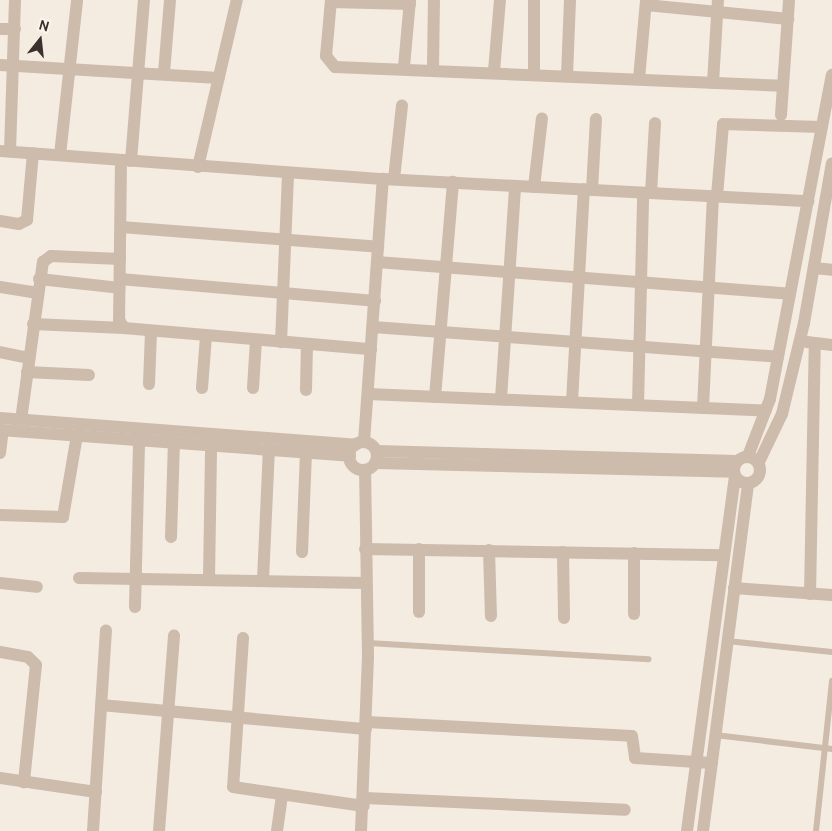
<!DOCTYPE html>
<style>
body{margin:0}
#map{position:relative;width:832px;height:831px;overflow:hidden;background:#f4ebe1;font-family:Cabin,sans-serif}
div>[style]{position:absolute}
.service>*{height:6px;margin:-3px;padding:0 3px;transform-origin:3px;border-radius:3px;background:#cdbbac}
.minor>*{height:12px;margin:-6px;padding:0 6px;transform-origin:6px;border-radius:6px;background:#cdbbac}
.tertiary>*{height:12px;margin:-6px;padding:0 6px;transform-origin:6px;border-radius:6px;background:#cdbbac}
.tertiary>.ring{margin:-6px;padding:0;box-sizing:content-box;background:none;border:12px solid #cdbbac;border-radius:50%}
span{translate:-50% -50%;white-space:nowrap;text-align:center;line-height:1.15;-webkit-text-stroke:4px #fbf5ee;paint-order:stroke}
.north{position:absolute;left:15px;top:15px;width:50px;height:50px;-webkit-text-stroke:4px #fbf5ee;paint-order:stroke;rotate:16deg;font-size:14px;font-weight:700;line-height:20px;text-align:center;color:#3b302b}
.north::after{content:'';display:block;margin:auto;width:18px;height:22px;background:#3b302b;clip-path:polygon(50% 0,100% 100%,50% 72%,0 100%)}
</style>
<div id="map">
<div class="service">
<div style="left:727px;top:641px;width:106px;rotate:6deg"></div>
<div style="left:368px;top:643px;width:281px;rotate:3.3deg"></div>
<div style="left:715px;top:735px;width:118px;rotate:6.8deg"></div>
<div style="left:816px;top:831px;width:151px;rotate:-83.9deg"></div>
</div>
<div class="minor">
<div style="left:331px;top:0;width:56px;rotate:95.1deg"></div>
<div style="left:326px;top:56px;width:14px;rotate:51deg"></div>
<div style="left:335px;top:67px;width:448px;rotate:2.4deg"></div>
<div style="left:534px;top:0;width:74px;rotate:90deg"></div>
<div style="left:331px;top:2px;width:79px;rotate:1.5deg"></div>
<div style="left:646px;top:5px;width:143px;rotate:5.6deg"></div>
<div style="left:0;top:29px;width:15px"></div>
<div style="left:0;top:65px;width:219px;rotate:3.4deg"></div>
<div style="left:404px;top:67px;width:67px;rotate:-84.9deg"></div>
<div style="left:433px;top:69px;width:69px;rotate:-89.2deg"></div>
<div style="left:494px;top:71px;width:71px;rotate:-85.2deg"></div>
<div style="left:164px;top:73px;width:73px;rotate:-85.3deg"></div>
<div style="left:567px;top:75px;width:75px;rotate:-87.7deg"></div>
<div style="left:639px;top:79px;width:79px;rotate:-84.9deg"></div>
<div style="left:713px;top:83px;width:83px;rotate:-86.6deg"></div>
<div style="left:781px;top:115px;width:115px;rotate:-86deg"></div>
<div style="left:0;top:151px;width:384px;rotate:4.2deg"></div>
<div style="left:383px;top:179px;width:426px;rotate:3deg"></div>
<div style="left:10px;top:151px;width:151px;rotate:-88.1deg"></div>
<div style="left:60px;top:155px;width:156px;rotate:-83.7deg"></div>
<div style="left:121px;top:161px;width:159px;rotate:90.7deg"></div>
<div style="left:119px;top:320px;width:9px;rotate:58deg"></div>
<div style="left:124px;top:328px;width:248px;rotate:4.9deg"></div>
<div style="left:131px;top:161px;width:162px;rotate:-85.4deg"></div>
<div style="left:198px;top:167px;width:171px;rotate:-76.9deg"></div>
<div style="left:394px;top:179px;width:74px;rotate:-83.8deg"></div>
<div style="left:534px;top:187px;width:69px;rotate:-83.4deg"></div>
<div style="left:592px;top:190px;width:71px;rotate:-86.8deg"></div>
<div style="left:651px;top:193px;width:70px;rotate:-86.7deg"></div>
<div style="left:717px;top:196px;width:72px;rotate:-85.2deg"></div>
<div style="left:723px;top:124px;width:99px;rotate:1.7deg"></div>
<div style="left:0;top:221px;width:19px;rotate:9deg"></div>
<div style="left:19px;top:224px;width:9px;rotate:-27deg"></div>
<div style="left:27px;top:220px;width:67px;rotate:-84.9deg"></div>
<div style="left:121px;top:227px;width:258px;rotate:4.4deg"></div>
<div style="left:377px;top:262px;width:414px;rotate:4.4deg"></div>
<div style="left:814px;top:268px;width:18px;rotate:6deg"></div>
<div style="left:39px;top:279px;width:81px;rotate:6.3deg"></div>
<div style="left:120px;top:279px;width:256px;rotate:4.9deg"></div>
<div style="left:0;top:287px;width:37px;rotate:9deg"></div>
<div style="left:33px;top:324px;width:91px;rotate:2.5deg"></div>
<div style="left:373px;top:327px;width:406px;rotate:4.2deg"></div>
<div style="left:281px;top:342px;width:169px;rotate:-87.6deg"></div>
<div style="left:807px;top:342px;width:25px;rotate:7deg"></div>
<div style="left:0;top:352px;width:30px;rotate:12deg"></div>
<div style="left:27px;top:372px;width:62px;rotate:2.8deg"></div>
<div style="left:149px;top:384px;width:53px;rotate:-87.8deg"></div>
<div style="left:202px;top:388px;width:52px;rotate:-85.6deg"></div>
<div style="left:253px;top:388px;width:48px;rotate:-86.4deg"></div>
<div style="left:306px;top:390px;width:46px;rotate:-88.8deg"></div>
<div style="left:368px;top:394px;width:398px;rotate:2.4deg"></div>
<div style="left:435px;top:397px;width:216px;rotate:-85.2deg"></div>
<div style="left:501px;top:399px;width:213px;rotate:-86.2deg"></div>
<div style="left:572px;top:402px;width:213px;rotate:-86.8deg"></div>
<div style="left:638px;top:405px;width:212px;rotate:-88.6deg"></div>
<div style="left:703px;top:408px;width:212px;rotate:-87.3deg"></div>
<div style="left:21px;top:420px;width:160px;rotate:-82.1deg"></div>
<div style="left:43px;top:262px;width:10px;rotate:-37deg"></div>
<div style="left:51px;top:256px;width:69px;rotate:2.5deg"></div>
<div style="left:364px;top:442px;width:264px;rotate:-85.9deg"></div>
<div style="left:0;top:453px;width:23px;rotate:-83deg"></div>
<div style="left:0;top:515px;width:63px;rotate:1.8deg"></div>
<div style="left:63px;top:517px;width:83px;rotate:-80.3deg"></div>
<div style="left:171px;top:537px;width:94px;rotate:-88.2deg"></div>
<div style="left:365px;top:549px;width:358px;rotate:1deg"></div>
<div style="left:489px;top:550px;width:66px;rotate:88.3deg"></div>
<div style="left:302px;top:552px;width:99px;rotate:-87.7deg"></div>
<div style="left:563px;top:552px;width:66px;rotate:89.1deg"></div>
<div style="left:634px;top:553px;width:61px;rotate:90deg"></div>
<div style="left:79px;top:578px;width:287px;rotate:1deg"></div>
<div style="left:209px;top:579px;width:133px;rotate:-89.1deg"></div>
<div style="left:263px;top:580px;width:130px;rotate:-87.4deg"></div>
<div style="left:0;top:583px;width:37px;rotate:6deg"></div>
<div style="left:734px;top:588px;width:98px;rotate:4.1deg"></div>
<div style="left:810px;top:594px;width:251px;rotate:-88.9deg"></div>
<div style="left:135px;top:607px;width:167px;rotate:-88.6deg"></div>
<div style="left:419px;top:612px;width:63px;rotate:-90deg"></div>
<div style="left:243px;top:638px;width:149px;rotate:93.8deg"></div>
<div style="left:233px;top:787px;width:132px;rotate:8.3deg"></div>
<div style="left:0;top:652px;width:28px;rotate:10deg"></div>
<div style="left:28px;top:657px;width:11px;rotate:45deg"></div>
<div style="left:36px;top:665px;width:118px;rotate:95.9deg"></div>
<div style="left:101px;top:705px;width:266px;rotate:5.2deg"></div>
<div style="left:367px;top:722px;width:265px;rotate:3deg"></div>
<div style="left:632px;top:736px;width:22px;rotate:82deg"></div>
<div style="left:635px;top:758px;width:77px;rotate:3.7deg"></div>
<div style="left:0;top:778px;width:97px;rotate:8.3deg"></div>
<div style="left:365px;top:798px;width:260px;rotate:2.6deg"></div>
<div style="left:93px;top:831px;width:201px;rotate:-86.3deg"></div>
<div style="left:159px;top:831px;width:196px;rotate:-85.6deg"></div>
<div style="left:277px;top:831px;width:36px;rotate:-82deg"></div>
</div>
<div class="tertiary">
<div style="left:0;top:418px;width:357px;rotate:4.3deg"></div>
<div style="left:0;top:430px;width:351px;rotate:4.2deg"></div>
<div class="ring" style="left:349px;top:442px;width:16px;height:16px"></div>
<div style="left:377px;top:451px;width:360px;rotate:1.6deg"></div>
<div style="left:748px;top:456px;width:61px;rotate:-68.9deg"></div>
<div style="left:770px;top:399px;width:330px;rotate:-79.2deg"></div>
<div class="ring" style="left:734px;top:457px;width:14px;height:14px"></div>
<div style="left:759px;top:462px;width:53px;rotate:-64.4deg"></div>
<div style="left:782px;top:414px;width:94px;rotate:-76.4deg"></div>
<div style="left:804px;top:323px;width:162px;rotate:-80.1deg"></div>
<div style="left:376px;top:463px;width:358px;rotate:1.4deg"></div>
<div style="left:361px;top:831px;width:175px;rotate:-87.7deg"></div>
<div style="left:368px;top:656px;width:186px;rotate:-90.9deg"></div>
<div style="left:687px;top:831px;width:358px;rotate:-82.3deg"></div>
<div style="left:703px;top:831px;width:351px;rotate:-82.6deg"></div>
</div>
<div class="north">N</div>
</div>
